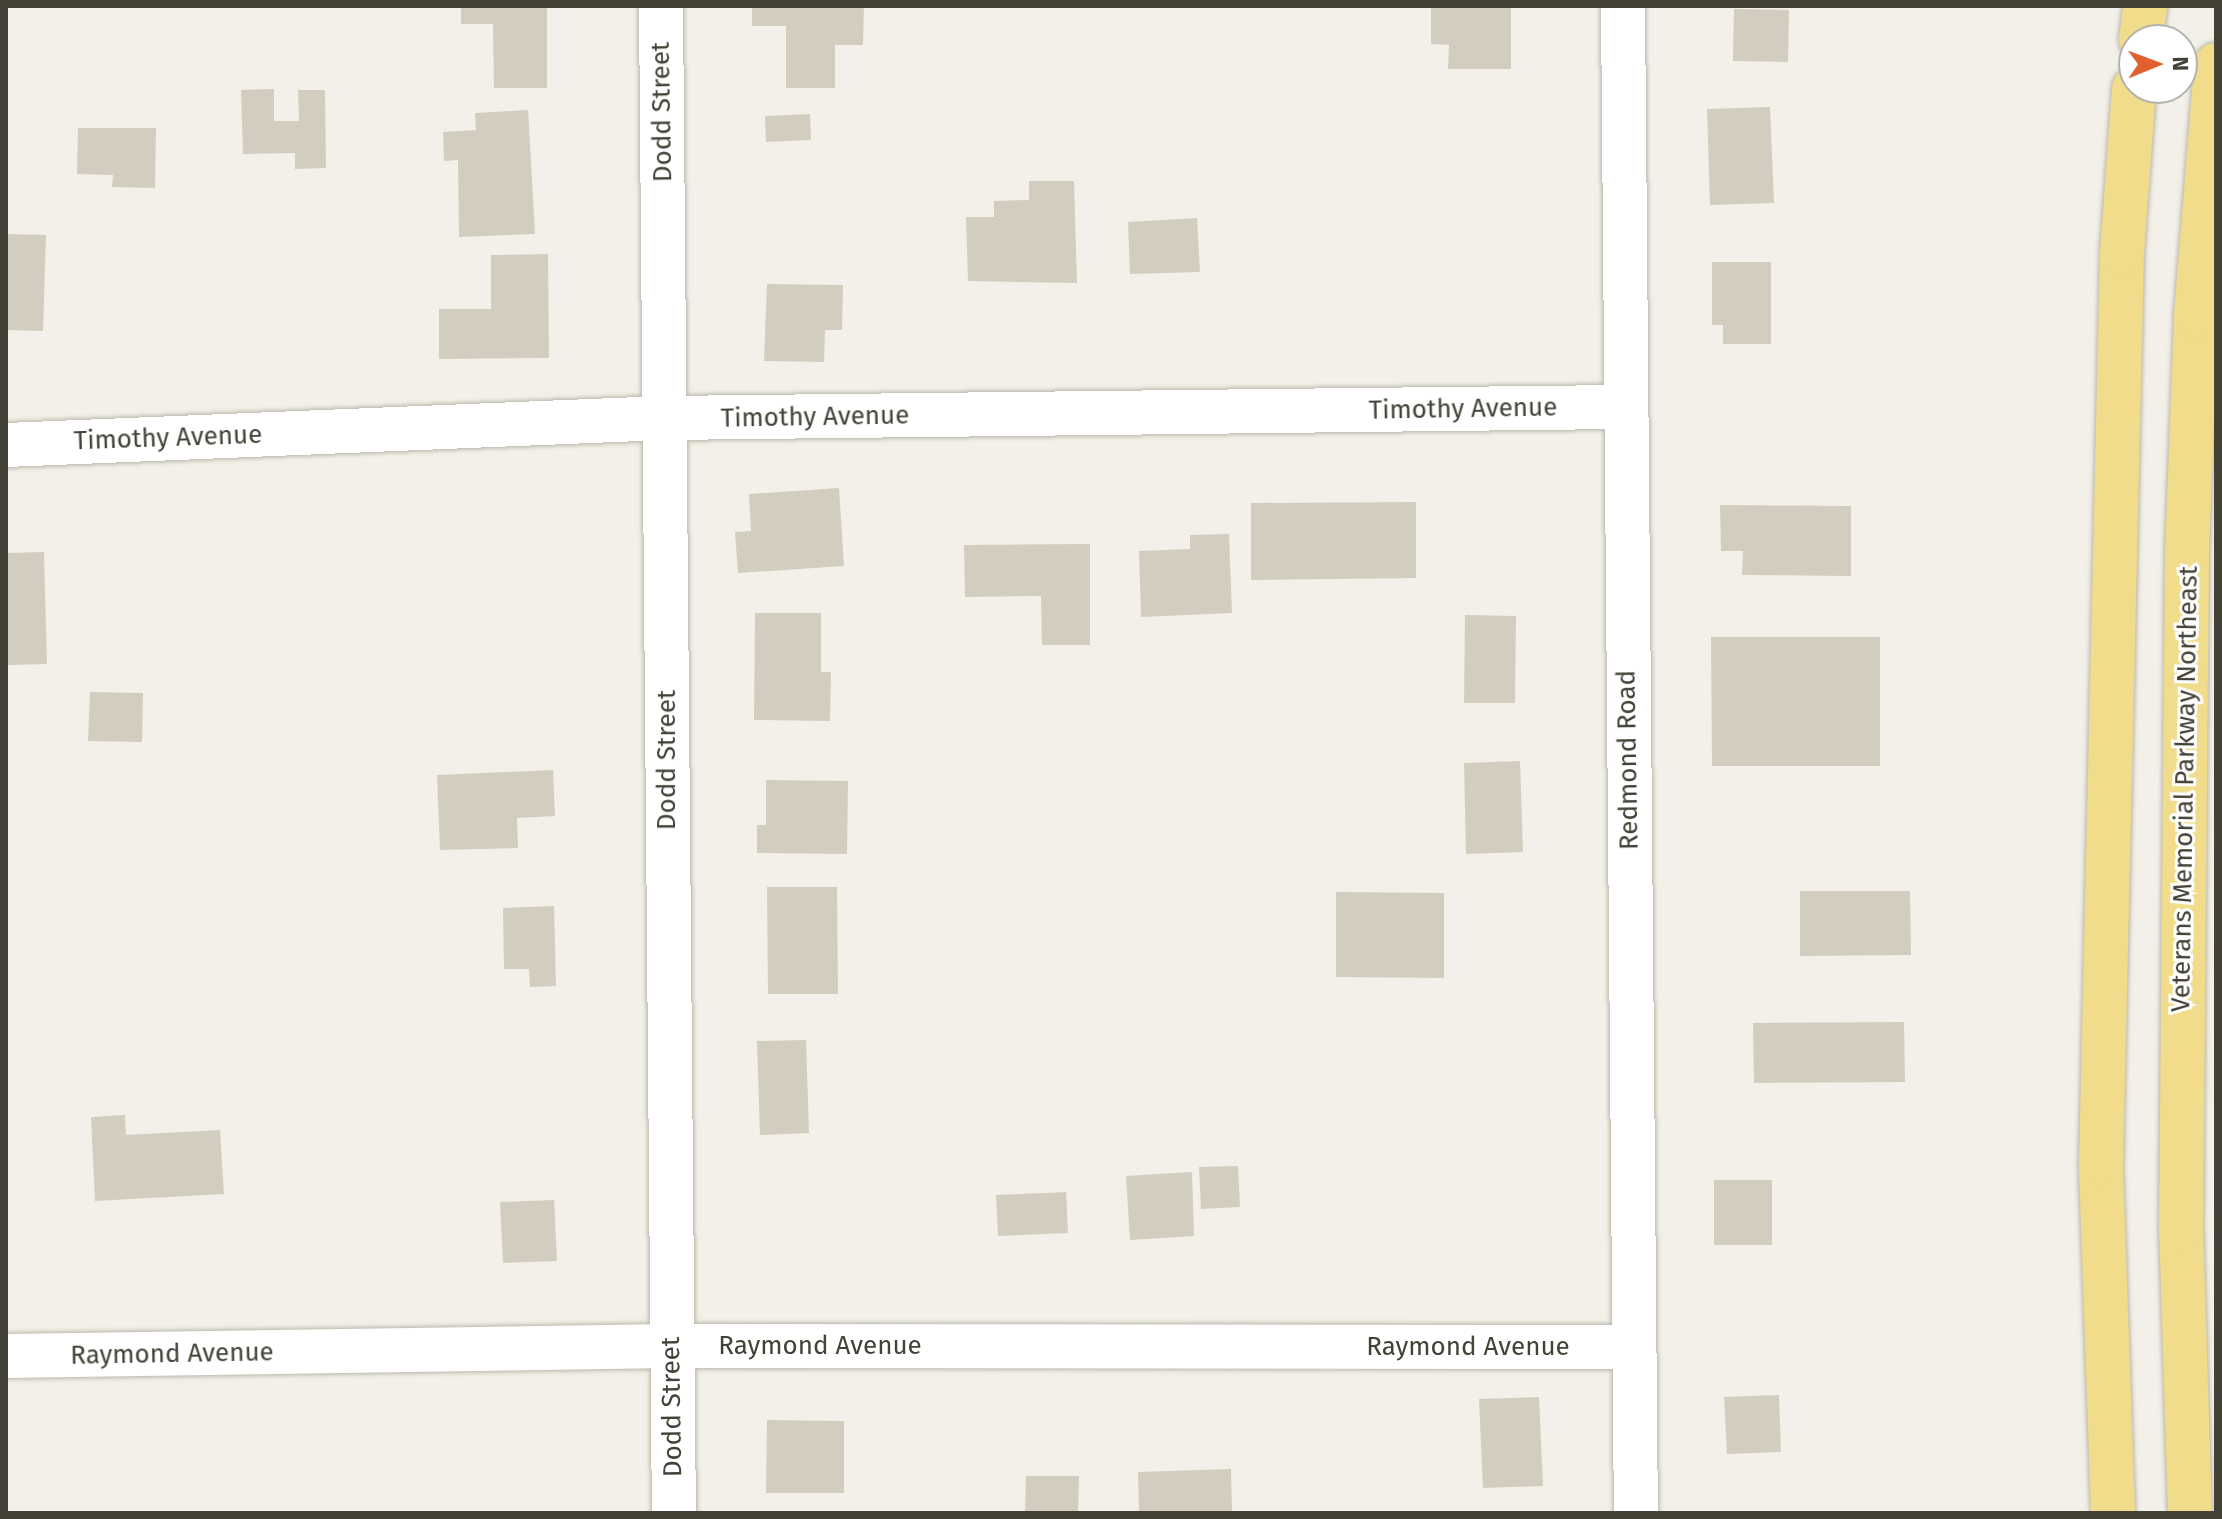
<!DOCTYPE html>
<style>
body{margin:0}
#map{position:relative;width:2222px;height:1519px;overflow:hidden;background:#f2f0e8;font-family:"Fira Sans",sans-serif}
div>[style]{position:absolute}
.building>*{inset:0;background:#d2cdbe}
.roads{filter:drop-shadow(0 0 2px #bcb8ab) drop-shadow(0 0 2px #bcb8ab)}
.minor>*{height:44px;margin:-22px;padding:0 22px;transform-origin:22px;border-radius:22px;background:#fff}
.tertiary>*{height:44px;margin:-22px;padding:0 22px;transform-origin:22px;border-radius:22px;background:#fff}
.trunk>*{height:44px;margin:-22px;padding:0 22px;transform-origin:22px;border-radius:22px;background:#f0dc8b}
span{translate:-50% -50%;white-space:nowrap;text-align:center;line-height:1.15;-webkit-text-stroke:6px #fff;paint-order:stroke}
.street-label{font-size:26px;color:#444137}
.frame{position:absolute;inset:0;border:8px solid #444137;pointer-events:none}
.north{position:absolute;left:2118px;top:24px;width:80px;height:80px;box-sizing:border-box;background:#fff;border:2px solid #b4b3af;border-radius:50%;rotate:89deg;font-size:22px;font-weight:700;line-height:32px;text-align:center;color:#444137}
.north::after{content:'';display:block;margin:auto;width:28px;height:36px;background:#e25f2e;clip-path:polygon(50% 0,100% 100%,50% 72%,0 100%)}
</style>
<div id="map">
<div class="building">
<div style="clip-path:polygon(461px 6px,547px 6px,547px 88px,494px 88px,493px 24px,461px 24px)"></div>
<div style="clip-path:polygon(752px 6px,864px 6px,863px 45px,835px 45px,835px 88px,786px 88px,786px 26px,752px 26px)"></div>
<div style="clip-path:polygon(1511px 6px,1511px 69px,1448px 69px,1449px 45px,1431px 44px,1431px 8px)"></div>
<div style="clip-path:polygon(1734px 9px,1789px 10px,1788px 62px,1733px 61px)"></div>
<div style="clip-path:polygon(274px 89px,274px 121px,299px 121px,298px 90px,325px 90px,326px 168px,295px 169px,295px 153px,243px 154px,241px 90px)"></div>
<div style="clip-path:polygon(1770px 107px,1774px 203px,1710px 205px,1707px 109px)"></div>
<div style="clip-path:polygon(528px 110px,535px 234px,459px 237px,458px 160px,444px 161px,443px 132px,476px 130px,475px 113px)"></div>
<div style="clip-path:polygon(810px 114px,811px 140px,766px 142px,765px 116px)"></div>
<div style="clip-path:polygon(78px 128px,156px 128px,155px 188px,112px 187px,113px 175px,77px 174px)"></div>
<div style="clip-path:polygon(1029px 181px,1074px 181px,1077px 283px,968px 281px,966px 217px,994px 217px,994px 201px,1029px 200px)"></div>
<div style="clip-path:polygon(1197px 218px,1200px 272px,1130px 274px,1128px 222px)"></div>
<div style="clip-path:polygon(6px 234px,46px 235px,43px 331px,6px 330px)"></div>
<div style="clip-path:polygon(548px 254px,549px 358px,439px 359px,439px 309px,491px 309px,491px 255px)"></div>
<div style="clip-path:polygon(1712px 262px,1771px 262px,1771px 344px,1723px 344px,1723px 325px,1712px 325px)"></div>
<div style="clip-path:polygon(767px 284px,843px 285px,842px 330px,825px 330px,824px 362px,764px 361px)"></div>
<div style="clip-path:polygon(839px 488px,844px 566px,738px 573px,735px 532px,751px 531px,749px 494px)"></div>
<div style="clip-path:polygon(1416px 502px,1416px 578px,1251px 580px,1251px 503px)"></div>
<div style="clip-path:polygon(1720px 505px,1851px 506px,1851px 576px,1742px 575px,1743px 551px,1721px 551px)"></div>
<div style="clip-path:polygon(1229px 534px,1232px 613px,1141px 617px,1139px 551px,1190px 549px,1190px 535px)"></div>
<div style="clip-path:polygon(1090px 544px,1090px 645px,1042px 645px,1041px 596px,965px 597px,964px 545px)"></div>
<div style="clip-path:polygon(44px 552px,47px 664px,6px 665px,6px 553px)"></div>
<div style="clip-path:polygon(755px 613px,821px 613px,821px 672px,831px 672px,830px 721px,754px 720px)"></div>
<div style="clip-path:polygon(1465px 615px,1516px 616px,1515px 703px,1464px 703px)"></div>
<div style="clip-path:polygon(1711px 637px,1880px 637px,1880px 766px,1712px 766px)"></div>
<div style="clip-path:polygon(90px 692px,143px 693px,142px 742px,88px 741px)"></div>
<div style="clip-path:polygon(1520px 761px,1523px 852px,1466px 854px,1464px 763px)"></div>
<div style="clip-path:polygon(553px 770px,555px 816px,517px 818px,518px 848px,440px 850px,437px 775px)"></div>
<div style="clip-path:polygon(766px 780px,848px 781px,847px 854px,757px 853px,757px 825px,766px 825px)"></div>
<div style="clip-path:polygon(767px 887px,837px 887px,838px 994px,768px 994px)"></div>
<div style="clip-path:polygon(1800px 891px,1910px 891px,1911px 955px,1800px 956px)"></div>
<div style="clip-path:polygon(1336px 892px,1444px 893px,1444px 978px,1336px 977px)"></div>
<div style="clip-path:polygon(554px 906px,556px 986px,530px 987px,529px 969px,504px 969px,503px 908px)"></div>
<div style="clip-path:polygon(1904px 1022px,1905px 1082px,1754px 1083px,1753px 1023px)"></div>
<div style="clip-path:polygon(806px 1040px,809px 1133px,760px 1135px,757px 1041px)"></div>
<div style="clip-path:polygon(125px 1115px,126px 1135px,220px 1130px,224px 1194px,95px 1201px,91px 1117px)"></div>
<div style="clip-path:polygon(1238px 1166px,1240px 1207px,1201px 1209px,1199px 1167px)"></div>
<div style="clip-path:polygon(1192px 1172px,1194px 1236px,1130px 1240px,1126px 1176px)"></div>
<div style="clip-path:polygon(1714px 1180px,1772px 1180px,1772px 1245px,1714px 1245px)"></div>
<div style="clip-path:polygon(1066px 1192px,1068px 1233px,998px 1236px,996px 1195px)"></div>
<div style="clip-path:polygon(554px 1200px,557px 1261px,503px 1263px,500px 1202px)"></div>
<div style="clip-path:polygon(1779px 1395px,1781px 1452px,1727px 1454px,1724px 1397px)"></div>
<div style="clip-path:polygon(1539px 1397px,1543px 1486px,1483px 1488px,1479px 1399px)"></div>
<div style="clip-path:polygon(767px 1420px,844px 1421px,844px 1493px,766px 1493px)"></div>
<div style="clip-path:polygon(1231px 1469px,1232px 1513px,1139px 1513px,1138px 1472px)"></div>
<div style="clip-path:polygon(1026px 1476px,1079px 1476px,1078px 1513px,1025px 1513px)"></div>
</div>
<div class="roads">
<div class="minor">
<div style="left:661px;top:6px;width:1507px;rotate:89.51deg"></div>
<div style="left:6px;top:445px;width:660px;rotate:-2.35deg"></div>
<div style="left:665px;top:418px;width:960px;rotate:-0.66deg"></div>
<div style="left:6px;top:1356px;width:664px;rotate:-0.86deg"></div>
<div style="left:670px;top:1346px;width:964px;rotate:0.06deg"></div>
</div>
<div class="tertiary">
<div style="left:1623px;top:6px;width:1507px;rotate:89.51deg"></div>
</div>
<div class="trunk">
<div style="left:2141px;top:40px;width:34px;rotate:-83deg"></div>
<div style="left:2113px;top:1513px;width:350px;rotate:-92deg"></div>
<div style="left:2101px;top:1163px;width:911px;rotate:-88.68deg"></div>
<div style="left:2122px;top:252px;width:164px;rotate:-85.8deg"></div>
<div style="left:2190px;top:1513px;width:284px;rotate:-91.8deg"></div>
<div style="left:2181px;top:1229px;width:676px;rotate:-89.49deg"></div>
<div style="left:2187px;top:553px;width:238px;rotate:-87.8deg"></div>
<div style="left:2196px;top:315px;width:251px;rotate:-85.4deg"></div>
</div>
</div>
<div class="street-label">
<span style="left:662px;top:112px;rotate:-91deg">Dodd Street</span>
<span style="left:1463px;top:409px;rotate:-1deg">Timothy Avenue</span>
<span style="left:815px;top:417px;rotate:-1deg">Timothy Avenue</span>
<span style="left:168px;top:438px;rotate:-2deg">Timothy Avenue</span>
<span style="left:667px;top:760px;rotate:-90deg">Dodd Street</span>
<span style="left:1628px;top:760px;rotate:-91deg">Redmond Road</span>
<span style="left:2185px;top:789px;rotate:-89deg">Veterans Memorial Parkway Northeast</span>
<span style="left:820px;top:1346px">Raymond Avenue</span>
<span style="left:1468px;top:1347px">Raymond Avenue</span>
<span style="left:172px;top:1354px;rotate:-1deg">Raymond Avenue</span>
<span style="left:672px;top:1407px;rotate:-91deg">Dodd Street</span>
</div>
<div class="frame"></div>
<div class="north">N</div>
</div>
